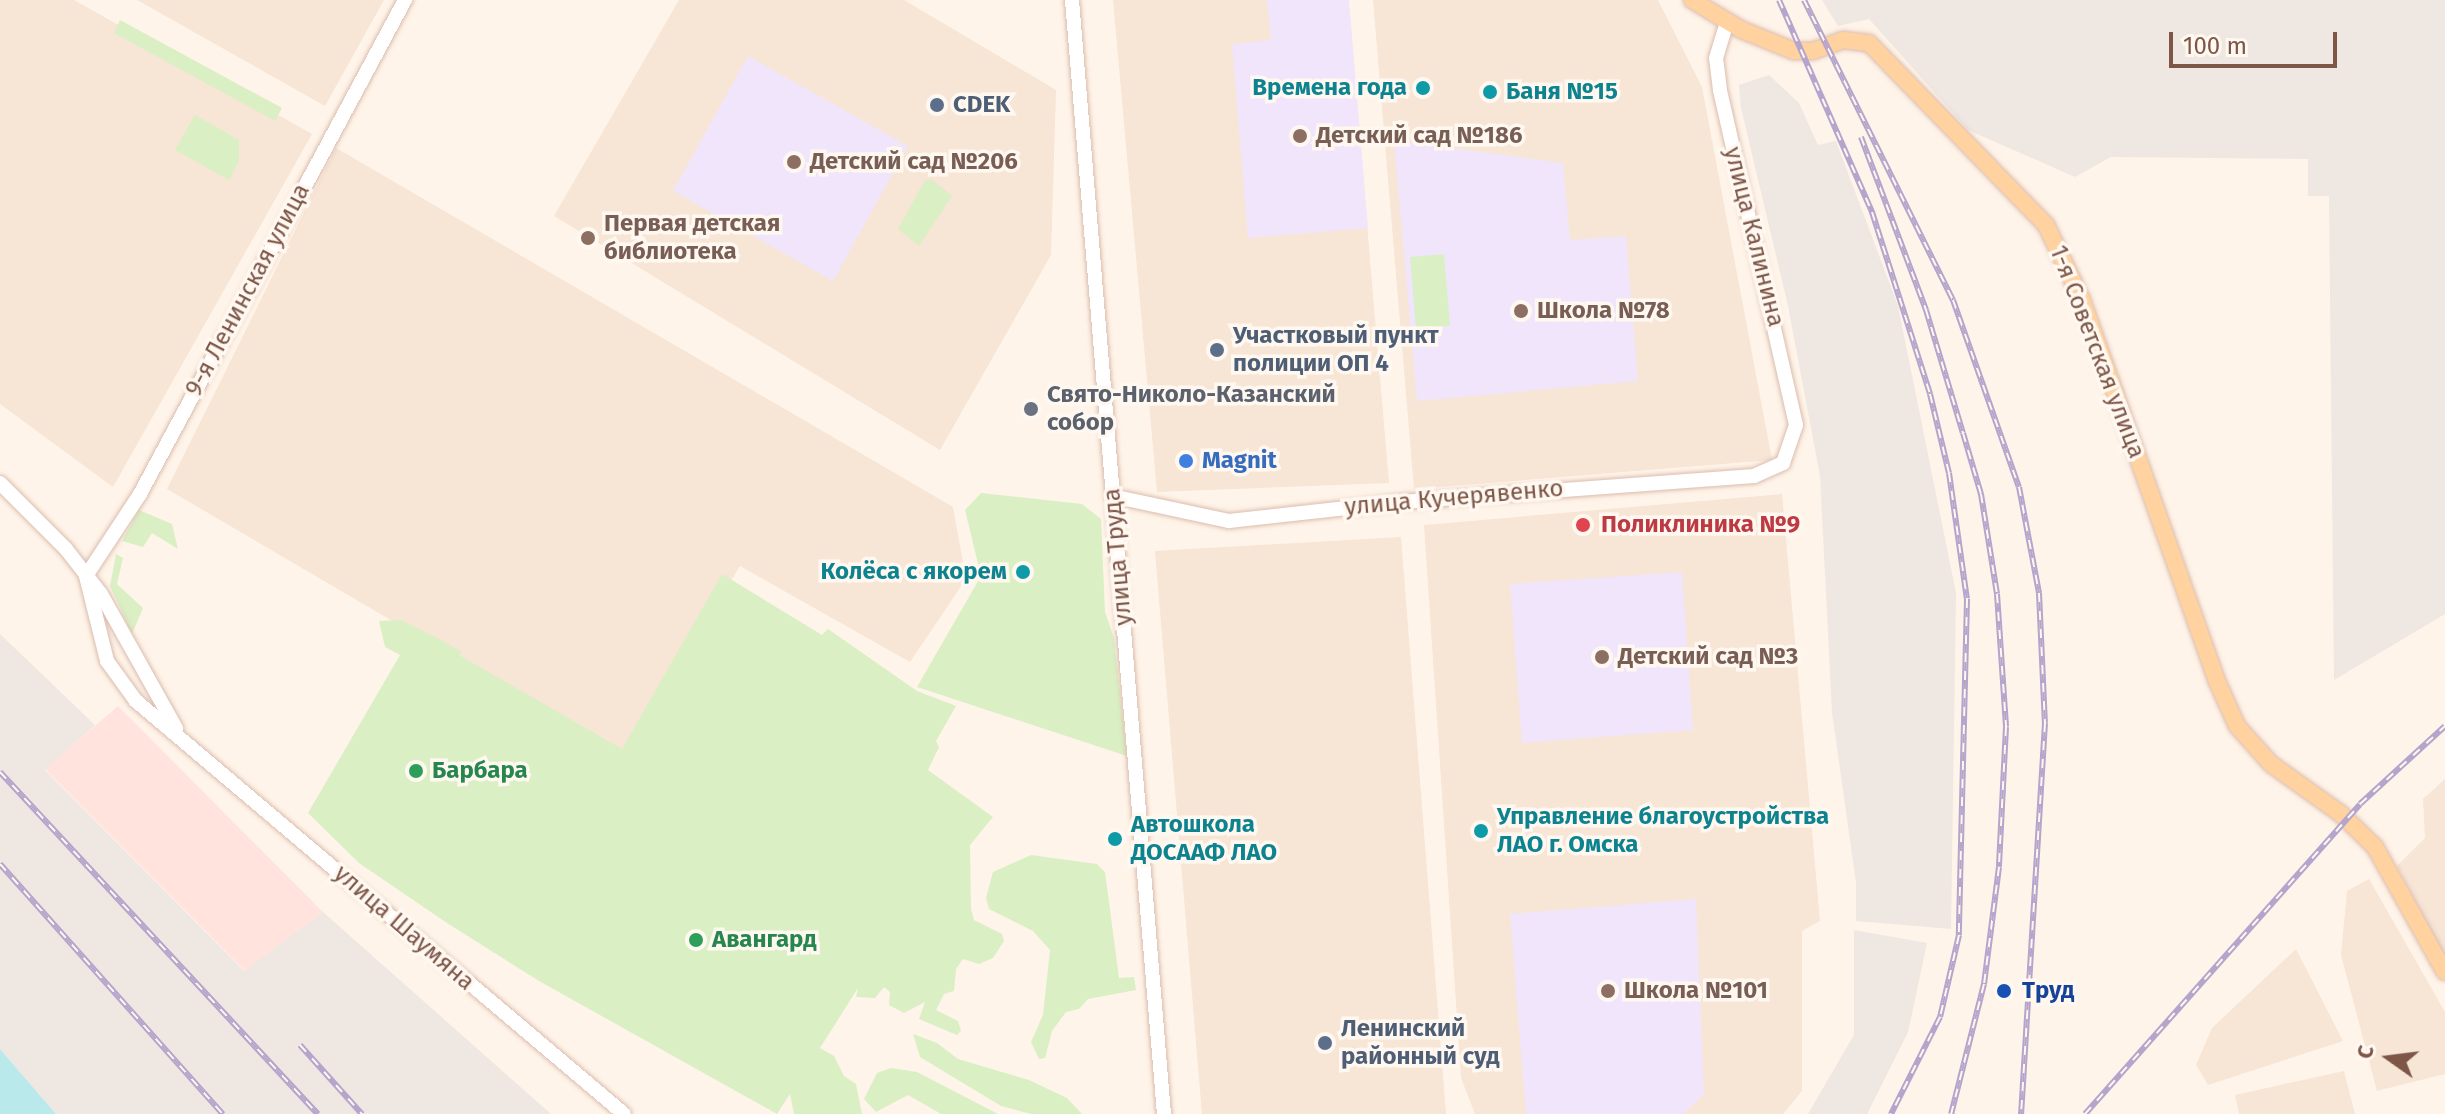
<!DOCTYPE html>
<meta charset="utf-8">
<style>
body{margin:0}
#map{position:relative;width:2445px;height:1114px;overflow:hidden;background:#fff4e9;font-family:"Fira Sans",sans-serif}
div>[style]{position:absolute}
.residential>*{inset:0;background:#f7e5d6}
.commercial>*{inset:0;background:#ffe3dc}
.industrial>*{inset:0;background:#efe7e2}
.education>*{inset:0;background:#f1e5fc}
.green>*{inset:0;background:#daefc4}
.water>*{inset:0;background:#bae9ec}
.roads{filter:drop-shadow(0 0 2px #dbbdae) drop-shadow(0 0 2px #dbbdae)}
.secondary>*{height:14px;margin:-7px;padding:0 7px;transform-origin:7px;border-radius:7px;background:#fff}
.primary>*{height:16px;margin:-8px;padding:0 8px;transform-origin:8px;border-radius:8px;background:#ffd29f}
.rail>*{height:6px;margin-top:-3px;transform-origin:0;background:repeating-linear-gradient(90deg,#fff8f1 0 9px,#b5a4cb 0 18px);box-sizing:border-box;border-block:2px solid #b5a4cb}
.dots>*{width:22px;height:22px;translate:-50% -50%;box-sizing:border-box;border:4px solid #fff8f1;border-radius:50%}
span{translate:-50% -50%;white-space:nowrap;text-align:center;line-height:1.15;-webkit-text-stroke:7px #fff8f1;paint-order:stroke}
.culture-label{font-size:24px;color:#0d838f;font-weight:700}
.right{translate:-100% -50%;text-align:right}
.left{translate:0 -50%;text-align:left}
.service-label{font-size:24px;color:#4e5e75;font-weight:700}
.education-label{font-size:24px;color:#785e54;font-weight:700}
.street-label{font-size:24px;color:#7d5648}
.worship-label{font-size:24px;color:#5b616d;font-weight:700}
.shop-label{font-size:24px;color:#366cbe;font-weight:700}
.health-label{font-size:24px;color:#be3a42;font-weight:700}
.leisure-label{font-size:24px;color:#27864d;font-weight:700}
.transit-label{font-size:24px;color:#164399;font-weight:700}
.north{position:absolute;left:2349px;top:1018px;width:80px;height:80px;-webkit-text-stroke:6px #fff8f1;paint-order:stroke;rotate:284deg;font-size:22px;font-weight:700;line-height:32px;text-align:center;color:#7d5648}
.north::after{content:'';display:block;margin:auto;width:28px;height:36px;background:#7d5648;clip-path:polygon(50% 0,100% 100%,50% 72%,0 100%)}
.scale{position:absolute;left:2169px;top:32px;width:168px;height:36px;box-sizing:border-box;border:4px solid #7d5648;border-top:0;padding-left:10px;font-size:24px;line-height:28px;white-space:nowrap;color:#7d5648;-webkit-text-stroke:6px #fff8f1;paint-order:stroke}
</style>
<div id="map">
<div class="residential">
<div style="clip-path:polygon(0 0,74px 0,312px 134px,113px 487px,0 404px)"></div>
<div style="clip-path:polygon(137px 0,384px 0,325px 106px)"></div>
<div style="clip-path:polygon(679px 0,904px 0,1056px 90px,1051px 255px,940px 450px,554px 216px)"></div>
<div style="clip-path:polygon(1113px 0,1348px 0,1389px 483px,1157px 492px)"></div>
<div style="clip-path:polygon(1373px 0,1658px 0,1702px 87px,1772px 460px,1414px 489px)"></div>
<div style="clip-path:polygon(336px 148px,953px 507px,966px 579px,910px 662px,740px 566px,625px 757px,167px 489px)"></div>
<div style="clip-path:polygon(1782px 494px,1820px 921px,1802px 931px,1802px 1091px,1783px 1114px,1475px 1114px,1461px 1078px,1424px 525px)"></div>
<div style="clip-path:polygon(1401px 537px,1446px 1114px,1202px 1114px,1155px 551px)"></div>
<div style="clip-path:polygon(2445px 779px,2445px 959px,2397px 866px,2425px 838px,2423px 799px)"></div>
<div style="clip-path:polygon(2369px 879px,2445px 1012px,2445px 1074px,2377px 1091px,2341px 955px,2347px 891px)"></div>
<div style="clip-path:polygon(2296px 949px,2343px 1041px,2208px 1085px,2196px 1065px,2212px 1028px)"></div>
<div style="clip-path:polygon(2344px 1071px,2355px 1114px,2239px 1114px,2235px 1095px)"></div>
</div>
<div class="commercial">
<div style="clip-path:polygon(118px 706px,323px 912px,245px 971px,45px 769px)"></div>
</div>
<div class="industrial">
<div style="clip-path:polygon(1822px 0,2445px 0,2445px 614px,2334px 680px,2329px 196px,2308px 196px,2308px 159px,2111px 157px,2075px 177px,1968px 130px,1869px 19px,1838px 26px)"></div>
<div style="clip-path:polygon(1769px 75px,1799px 103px,1818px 145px,1836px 141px,1898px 306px,1956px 593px,1951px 929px,1856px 921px,1856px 883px,1832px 712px,1820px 476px,1788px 306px,1741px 108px,1739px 85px)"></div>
<div style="clip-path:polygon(0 634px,95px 725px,45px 770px,244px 971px,323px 912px,551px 1114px,56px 1114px,0 1049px)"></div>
<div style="clip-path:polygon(1854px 930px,1927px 943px,1908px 1032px,1867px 1114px,1808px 1114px,1854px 1035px)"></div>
</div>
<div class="education">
<div style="clip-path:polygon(1267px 0,1349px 0,1368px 228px,1248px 238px,1232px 44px,1271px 40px)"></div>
<div style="clip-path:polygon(748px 56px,908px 146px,833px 281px,673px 191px)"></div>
<div style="clip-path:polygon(1394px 140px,1563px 163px,1570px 240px,1626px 236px,1638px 381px,1417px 401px)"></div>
<div style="clip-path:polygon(1682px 572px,1693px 730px,1522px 743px,1510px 584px)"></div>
<div style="clip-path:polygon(1696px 899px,1704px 1095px,1683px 1114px,1526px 1114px,1510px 914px)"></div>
</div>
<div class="green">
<div style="clip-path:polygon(120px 20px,282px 108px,275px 121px,114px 33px)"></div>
<div style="clip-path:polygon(195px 115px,239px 140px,239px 161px,229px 180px,175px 150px)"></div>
<div style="clip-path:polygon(931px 179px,952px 196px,919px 246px,898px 229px,925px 180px)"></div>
<div style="clip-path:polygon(1444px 254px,1450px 326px,1416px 329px,1410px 257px)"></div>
<div style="clip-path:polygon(981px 493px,1082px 504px,1101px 519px,1105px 612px,1114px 638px,1127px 756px,917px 687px,981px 576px,965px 510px)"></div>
<div style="clip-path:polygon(139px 510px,172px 524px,178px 549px,152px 533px,143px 547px,122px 541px)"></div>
<div style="clip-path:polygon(116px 554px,123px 558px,117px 584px,143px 608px,132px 634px,110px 586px)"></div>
<div style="clip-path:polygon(722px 574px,822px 635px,828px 629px,917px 691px,956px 706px,936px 741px,939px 747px,928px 770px,993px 817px,970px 845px,971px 909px,974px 920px,1002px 934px,1004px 941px,993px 958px,979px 964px,963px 959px,956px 969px,954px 991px,944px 994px,936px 1010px,958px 1021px,961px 1031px,957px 1035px,919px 1019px,925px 1002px,904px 1013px,889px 1005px,890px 992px,884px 987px,875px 998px,856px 997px,858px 988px,820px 1048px,834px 1056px,844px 1076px,856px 1084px,862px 1114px,794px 1114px,790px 1094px,777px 1114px,539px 981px,447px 923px,359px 863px,308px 813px,400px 655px,385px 647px,379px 621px,401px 620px,441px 640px,462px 652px,459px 655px,622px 749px)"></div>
<div style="clip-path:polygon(1031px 855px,1097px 864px,1105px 872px,1119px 978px,1134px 977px,1136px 990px,1088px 999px,1079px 1009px,1066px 1012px,1052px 1031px,1045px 1058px,1039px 1059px,1031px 1042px,1043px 1015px,1050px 950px,1033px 931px,989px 909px,986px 898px,993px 872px)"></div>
<div style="clip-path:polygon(913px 1034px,937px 1043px,958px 1059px,1029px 1080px,1067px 1098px,1082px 1114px,1031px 1114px,1001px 1106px,920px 1057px)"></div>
<div style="clip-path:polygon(891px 1068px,917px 1072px,998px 1114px,941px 1114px,908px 1095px,876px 1112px,864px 1099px,877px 1073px)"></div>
</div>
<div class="water">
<div style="clip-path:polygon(0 1049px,56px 1114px,0 1114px)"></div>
</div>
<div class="roads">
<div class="secondary">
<div style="left:1072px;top:0;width:1118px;rotate:85.28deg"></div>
<div style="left:0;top:483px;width:93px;rotate:45deg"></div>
<div style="left:66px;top:549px;width:57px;rotate:52.1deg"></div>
<div style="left:101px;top:594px;width:154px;rotate:60.8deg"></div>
<div style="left:1112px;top:496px;width:120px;rotate:12.1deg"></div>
<div style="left:1229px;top:521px;width:173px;rotate:-6.3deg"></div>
<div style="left:1401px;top:502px;width:354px;rotate:-4.2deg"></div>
<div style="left:1754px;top:476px;width:32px;rotate:-24deg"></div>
<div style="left:1783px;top:463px;width:40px;rotate:-71.1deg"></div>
<div style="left:1796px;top:425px;width:344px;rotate:-102.8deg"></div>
<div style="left:1720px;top:90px;width:32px;rotate:-97deg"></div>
<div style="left:1716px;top:58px;width:39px;rotate:-73deg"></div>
<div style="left:86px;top:576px;width:88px;rotate:76.1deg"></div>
<div style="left:107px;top:661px;width:49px;rotate:54.1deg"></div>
<div style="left:136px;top:701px;width:639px;rotate:40.24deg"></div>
<div style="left:86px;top:576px;width:98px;rotate:-56.6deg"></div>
<div style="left:140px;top:494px;width:561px;rotate:-61.79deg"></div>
</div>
<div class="primary">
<div style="left:1692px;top:0;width:58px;rotate:31deg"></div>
<div style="left:1742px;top:30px;width:56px;rotate:22deg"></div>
<div style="left:1794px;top:51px;width:19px"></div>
<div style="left:1813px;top:51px;width:32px;rotate:-20deg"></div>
<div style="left:1843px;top:40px;width:26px;rotate:7deg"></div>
<div style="left:1869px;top:43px;width:254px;rotate:45.8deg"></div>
<div style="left:2046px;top:225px;width:83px;rotate:64.4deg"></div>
<div style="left:2082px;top:300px;width:402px;rotate:70.5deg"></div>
<div style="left:2216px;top:679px;width:51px;rotate:65.9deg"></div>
<div style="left:2237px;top:726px;width:51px;rotate:48.2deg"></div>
<div style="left:2271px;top:764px;width:86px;rotate:35.5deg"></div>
<div style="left:2341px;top:814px;width:47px;rotate:44.1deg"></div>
<div style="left:2375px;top:847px;width:143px;rotate:60.8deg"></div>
</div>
</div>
<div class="rail">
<div style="left:1779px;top:0;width:232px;rotate:66.3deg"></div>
<div style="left:1872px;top:212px;width:191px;rotate:72.3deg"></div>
<div style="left:1930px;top:394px;width:81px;rotate:76.5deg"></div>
<div style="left:1949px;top:473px;width:127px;rotate:81.9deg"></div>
<div style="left:1967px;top:599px;width:336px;rotate:91.4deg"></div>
<div style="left:1959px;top:935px;width:84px;rotate:103deg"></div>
<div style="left:1940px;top:1017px;width:109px;rotate:116.8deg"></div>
<div style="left:1804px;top:0;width:335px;rotate:63.6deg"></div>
<div style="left:1953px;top:300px;width:198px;rotate:70.6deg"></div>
<div style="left:2019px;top:487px;width:108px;rotate:79.3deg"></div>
<div style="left:2039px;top:593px;width:130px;rotate:87.4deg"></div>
<div style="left:2045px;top:723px;width:392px;rotate:93.5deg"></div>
<div style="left:1861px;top:137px;width:185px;rotate:69.4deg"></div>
<div style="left:1926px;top:310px;width:128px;rotate:73.3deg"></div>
<div style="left:1963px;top:433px;width:64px;rotate:73.6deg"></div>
<div style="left:1981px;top:494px;width:101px;rotate:80.9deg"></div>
<div style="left:1997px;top:594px;width:133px;rotate:86.1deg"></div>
<div style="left:2006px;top:727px;width:140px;rotate:92.9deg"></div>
<div style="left:1999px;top:867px;width:118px;rotate:97.3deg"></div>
<div style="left:1984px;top:984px;width:134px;rotate:104.2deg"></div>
<div style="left:0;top:772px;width:467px;rotate:47.1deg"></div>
<div style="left:0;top:864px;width:335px;rotate:48.3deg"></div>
<div style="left:300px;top:1045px;width:93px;rotate:48.1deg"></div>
<div style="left:2085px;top:1114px;width:414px;rotate:-48.4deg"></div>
<div style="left:2360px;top:804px;width:115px;rotate:-42.5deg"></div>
</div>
<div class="dots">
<div style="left:1423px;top:88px;background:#0f9aa8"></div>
<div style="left:1490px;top:92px;background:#0f9aa8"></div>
<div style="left:937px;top:105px;background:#5c6f8a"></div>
<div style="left:1300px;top:136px;background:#8d6e63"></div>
<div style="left:794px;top:162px;background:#8d6e63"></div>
<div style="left:588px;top:238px;background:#8d6e63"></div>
<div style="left:1521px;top:311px;background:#8d6e63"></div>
<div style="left:1217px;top:350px;background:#5c6f8a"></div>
<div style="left:1031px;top:409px;background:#6b7280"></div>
<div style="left:1186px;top:461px;background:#3f7fe0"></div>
<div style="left:1583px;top:525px;background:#e0444e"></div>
<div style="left:1023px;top:572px;background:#0f9aa8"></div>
<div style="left:1602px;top:657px;background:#8d6e63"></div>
<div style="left:416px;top:771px;background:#2e9e5b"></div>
<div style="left:1481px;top:831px;background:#0f9aa8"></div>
<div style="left:1115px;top:839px;background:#0f9aa8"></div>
<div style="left:696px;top:940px;background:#2e9e5b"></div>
<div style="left:1608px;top:991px;background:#8d6e63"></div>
<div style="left:2004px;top:991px;background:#1a4fb4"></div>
<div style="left:1325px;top:1043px;background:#5c6f8a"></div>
</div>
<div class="culture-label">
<span class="right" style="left:1407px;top:88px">Времена года</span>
<span class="left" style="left:1506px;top:92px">Баня №15</span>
<span class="right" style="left:1007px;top:572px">Колёса с якорем</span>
<span class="left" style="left:1497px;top:831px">Управление благоустройства<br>ЛАО г. Омска</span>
<span class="left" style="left:1131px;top:839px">Автошкола<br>ДОСААФ ЛАО</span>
</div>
<div class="service-label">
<span class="left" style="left:953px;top:105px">CDEK</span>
<span class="left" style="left:1233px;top:350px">Участковый пункт<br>полиции ОП 4</span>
<span class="left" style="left:1341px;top:1043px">Ленинский<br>районный суд</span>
</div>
<div class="education-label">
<span class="left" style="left:1316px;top:136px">Детский сад №186</span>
<span class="left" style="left:810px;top:162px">Детский сад №206</span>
<span class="left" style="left:604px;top:238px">Первая детская<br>библиотека</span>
<span class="left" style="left:1537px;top:311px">Школа №78</span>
<span class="left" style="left:1618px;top:657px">Детский сад №3</span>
<span class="left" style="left:1624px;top:991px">Школа №101</span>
</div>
<div class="street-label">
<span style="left:1754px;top:237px;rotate:76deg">улица Калинина</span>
<span style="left:248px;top:290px;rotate:-62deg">9-я Ленинская улица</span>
<span style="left:2097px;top:352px;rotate:69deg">1-я Советская улица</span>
<span style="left:1454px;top:498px;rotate:-5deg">улица Кучерявенко</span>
<span style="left:1118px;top:557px;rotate:-95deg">улица Труда</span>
<span style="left:404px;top:928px;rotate:41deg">улица Шаумяна</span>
</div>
<div class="worship-label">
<span class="left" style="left:1047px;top:409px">Свято-Николо-Казанский<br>собор</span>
</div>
<div class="shop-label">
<span class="left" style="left:1202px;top:461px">Magnit</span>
</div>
<div class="health-label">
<span class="left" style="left:1601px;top:525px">Поликлиника №9</span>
</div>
<div class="leisure-label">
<span class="left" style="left:432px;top:771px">Барбара</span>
<span class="left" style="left:712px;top:940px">Авангард</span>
</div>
<div class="transit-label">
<span class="left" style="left:2022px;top:991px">Труд</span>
</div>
<div class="north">С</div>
<div class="scale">100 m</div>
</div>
